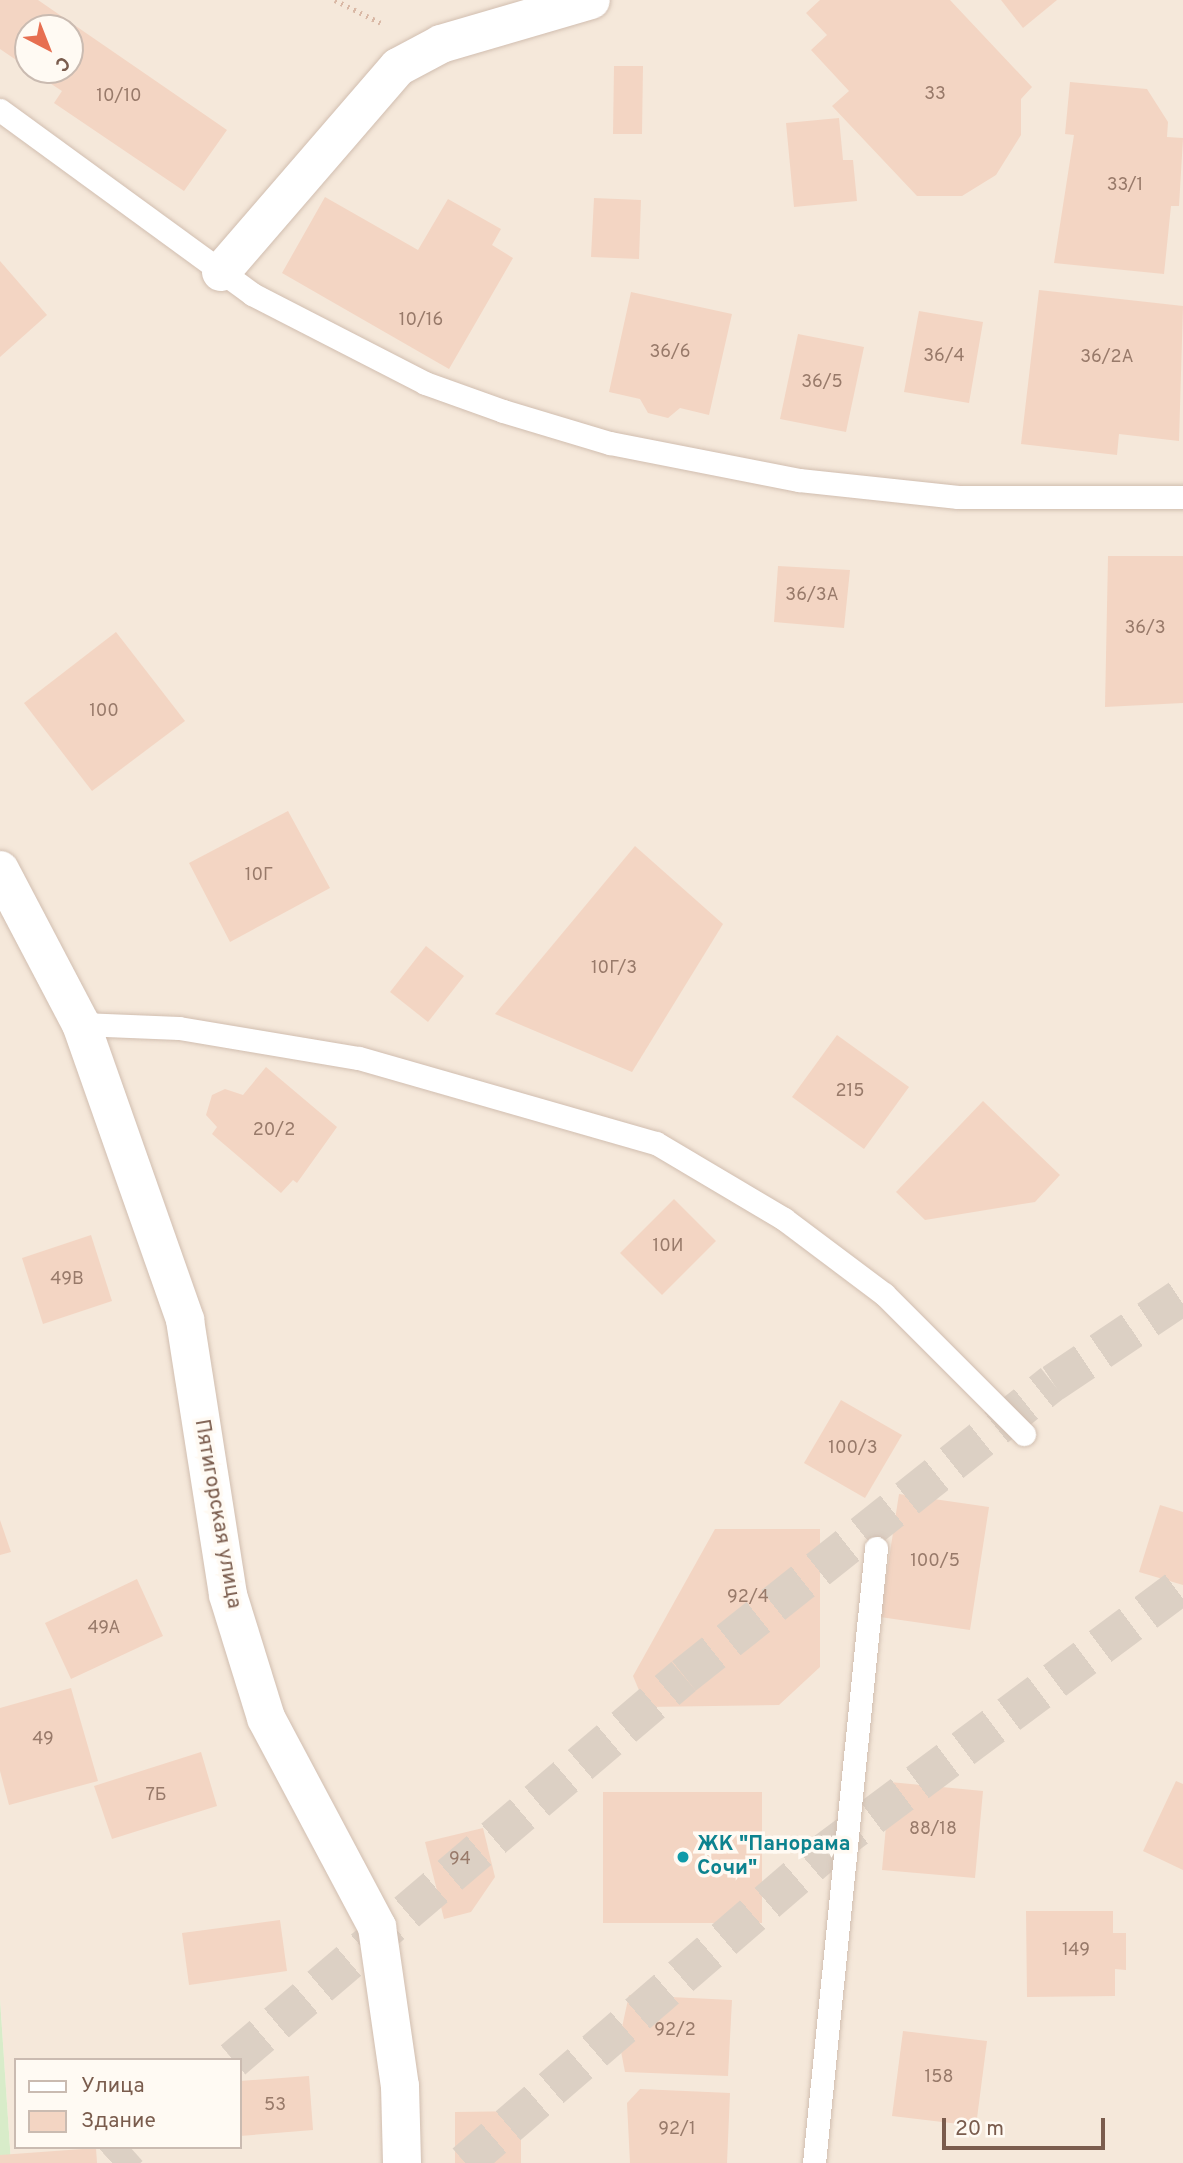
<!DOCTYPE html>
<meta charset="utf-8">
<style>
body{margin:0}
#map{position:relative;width:1183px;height:2163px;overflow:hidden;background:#fdf6ec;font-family:Overpass,sans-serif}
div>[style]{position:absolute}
.residential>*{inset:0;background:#f5e8da}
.green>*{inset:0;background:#d8ecc9}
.building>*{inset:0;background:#f3d5c3}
.primary-tunnel>*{height:38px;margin-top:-19px;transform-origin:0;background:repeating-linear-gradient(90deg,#dcd0c4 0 38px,transparent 0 57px)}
.path>*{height:4.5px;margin-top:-2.25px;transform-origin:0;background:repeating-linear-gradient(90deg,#d9b8a5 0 2px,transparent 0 7px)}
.roads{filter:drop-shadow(0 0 2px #d1beb0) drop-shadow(0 0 2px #d1beb0)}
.lane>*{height:23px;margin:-11.5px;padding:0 11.5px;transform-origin:11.5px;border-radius:11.5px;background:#fff}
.street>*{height:38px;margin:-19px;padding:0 19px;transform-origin:19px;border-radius:19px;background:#fff}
.secondary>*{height:38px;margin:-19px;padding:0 19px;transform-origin:19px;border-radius:19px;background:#fff}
.dots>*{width:19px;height:19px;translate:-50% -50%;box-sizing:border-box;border:4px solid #fffaf3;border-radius:50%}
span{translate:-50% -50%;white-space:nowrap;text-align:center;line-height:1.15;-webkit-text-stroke:7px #fffaf3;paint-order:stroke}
.number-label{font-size:18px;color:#987a6a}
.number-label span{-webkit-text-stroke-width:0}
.street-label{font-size:21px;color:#7a5c4d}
.culture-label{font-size:21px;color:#0d838f;font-weight:700}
.left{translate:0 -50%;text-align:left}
.legend{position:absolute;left:14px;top:2058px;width:228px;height:91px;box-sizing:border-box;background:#fffaf3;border:2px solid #cabbb1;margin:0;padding:9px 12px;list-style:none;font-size:21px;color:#7a5c4d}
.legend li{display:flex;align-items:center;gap:14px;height:35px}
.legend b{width:35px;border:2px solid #cabbb1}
.north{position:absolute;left:14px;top:14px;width:70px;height:70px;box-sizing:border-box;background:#fffaf3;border:2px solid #cabbb1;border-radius:50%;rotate:138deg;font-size:19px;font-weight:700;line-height:28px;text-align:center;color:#7a5c4d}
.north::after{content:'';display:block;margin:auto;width:24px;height:32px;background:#e76f51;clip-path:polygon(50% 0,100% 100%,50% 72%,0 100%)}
.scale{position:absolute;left:942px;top:2118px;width:163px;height:32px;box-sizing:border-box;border:4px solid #7a5c4d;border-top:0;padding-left:9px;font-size:21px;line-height:24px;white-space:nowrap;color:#7a5c4d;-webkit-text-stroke:5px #fffaf3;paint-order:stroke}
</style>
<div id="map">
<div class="residential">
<div style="clip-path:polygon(evenodd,0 0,1183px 0,1183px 2163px,11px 2163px,0 1999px,0 0,28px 28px,70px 28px,70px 70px,28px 70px,28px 28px,0 0,16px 2060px,240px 2060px,240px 2147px,16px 2147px,16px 2060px)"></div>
</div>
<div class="green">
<div style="clip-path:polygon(0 1999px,11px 2163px,0 2163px)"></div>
</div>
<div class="building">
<div style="clip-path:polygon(0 0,38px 0,227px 130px,184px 191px,54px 103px,62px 91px,30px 70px,70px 70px,70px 28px,28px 28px,28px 68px,0 49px)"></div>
<div style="clip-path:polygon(820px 0,950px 0,1032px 87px,1021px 99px,1021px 135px,996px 175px,962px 196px,917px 196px,832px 106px,849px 91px,811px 50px,827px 35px,806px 13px)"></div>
<div style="clip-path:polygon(1001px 0,1057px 0,1023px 28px)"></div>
<div style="clip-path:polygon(614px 66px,643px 66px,642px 134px,613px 134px)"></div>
<div style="clip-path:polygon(1070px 82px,1147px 89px,1168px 122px,1167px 137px,1183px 138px,1179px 206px,1171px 206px,1164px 274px,1054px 263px,1074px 135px,1065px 134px)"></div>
<div style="clip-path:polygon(839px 118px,843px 160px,853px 160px,857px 201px,794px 207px,786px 123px)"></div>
<div style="clip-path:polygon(325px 197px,418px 250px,448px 199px,501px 229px,492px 245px,513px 258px,449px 369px,282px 273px)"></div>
<div style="clip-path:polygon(594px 198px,641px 200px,639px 259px,591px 257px)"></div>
<div style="clip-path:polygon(0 261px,47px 315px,0 357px)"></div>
<div style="clip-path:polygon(1039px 290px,1183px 306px,1179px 441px,1119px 434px,1117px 455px,1021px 444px)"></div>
<div style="clip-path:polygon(631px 292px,732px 314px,709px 415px,680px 408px,668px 418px,648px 413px,640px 399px,609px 392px)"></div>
<div style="clip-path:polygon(919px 311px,983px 322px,969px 403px,904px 392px)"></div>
<div style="clip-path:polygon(798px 334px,864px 347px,846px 432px,780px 419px)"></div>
<div style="clip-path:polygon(1108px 556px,1183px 556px,1183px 703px,1105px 707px)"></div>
<div style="clip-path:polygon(778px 566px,850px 570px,844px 628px,774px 622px)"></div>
<div style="clip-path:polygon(116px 632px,185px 721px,92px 791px,24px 703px)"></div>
<div style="clip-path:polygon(288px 811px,330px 888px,230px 942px,189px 863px)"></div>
<div style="clip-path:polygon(635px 846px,723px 924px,632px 1072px,495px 1014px)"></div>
<div style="clip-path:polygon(426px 946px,464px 976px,428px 1022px,390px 992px)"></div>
<div style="clip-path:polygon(837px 1035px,909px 1087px,864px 1149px,792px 1097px)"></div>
<div style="clip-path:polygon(266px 1067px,337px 1127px,297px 1183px,293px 1180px,281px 1193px,212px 1134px,217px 1127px,206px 1115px,212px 1095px,225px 1089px,243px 1095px)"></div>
<div style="clip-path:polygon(983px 1101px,1060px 1175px,1035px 1202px,925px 1220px,896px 1192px)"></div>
<div style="clip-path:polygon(674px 1199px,716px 1241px,662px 1295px,620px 1253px)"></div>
<div style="clip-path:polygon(91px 1235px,112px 1301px,43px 1324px,22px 1258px)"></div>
<div style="clip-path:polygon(841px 1400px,902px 1435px,865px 1498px,804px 1463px)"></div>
<div style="clip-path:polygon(899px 1494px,989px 1507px,970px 1630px,880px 1617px)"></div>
<div style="clip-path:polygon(1160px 1505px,1183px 1512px,1183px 1585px,1139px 1572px)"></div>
<div style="clip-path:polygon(0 1520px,11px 1552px,0 1555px)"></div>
<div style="clip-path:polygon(715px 1529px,820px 1529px,820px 1667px,779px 1705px,646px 1707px,633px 1676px)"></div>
<div style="clip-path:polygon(137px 1579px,163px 1636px,71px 1679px,45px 1623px)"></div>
<div style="clip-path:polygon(71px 1688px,98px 1781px,9px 1805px,0 1771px,0 1708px)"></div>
<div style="clip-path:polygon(201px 1752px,217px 1806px,112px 1839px,94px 1786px)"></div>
<div style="clip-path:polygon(1176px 1781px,1183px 1784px,1183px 1870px,1143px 1851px)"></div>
<div style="clip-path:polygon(890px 1782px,983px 1791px,975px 1878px,882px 1870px)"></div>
<div style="clip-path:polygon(603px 1792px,762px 1792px,762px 1923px,603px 1923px)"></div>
<div style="clip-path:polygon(483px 1828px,495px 1877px,471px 1912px,444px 1919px,425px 1842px)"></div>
<div style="clip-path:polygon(1026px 1911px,1113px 1911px,1113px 1933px,1126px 1933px,1126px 1970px,1115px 1969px,1115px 1996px,1027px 1997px)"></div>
<div style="clip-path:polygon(280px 1920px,287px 1971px,189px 1985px,182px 1933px)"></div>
<div style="clip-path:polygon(629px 1995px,732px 2000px,728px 2076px,625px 2072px,619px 2041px)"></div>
<div style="clip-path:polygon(903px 2031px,987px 2041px,976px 2126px,892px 2116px)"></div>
<div style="clip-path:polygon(309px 2076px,313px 2130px,240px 2136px,240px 2081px)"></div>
<div style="clip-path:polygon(640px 2089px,730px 2093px,727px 2163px,630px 2163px,627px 2103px)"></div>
<div style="clip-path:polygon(521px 2111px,521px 2163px,455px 2163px,455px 2112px)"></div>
<div style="clip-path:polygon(96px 2148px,97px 2163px,0 2163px,0 2155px)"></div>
</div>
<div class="primary-tunnel">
<div style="left:233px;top:2060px;width:592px;rotate:-40.41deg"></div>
<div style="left:684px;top:1676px;width:471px;rotate:-38.5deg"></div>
<div style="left:1053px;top:1383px;width:156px;rotate:-33.8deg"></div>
<div style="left:112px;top:2163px;width:24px;rotate:-42deg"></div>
<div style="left:465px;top:2163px;width:477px;rotate:-40.8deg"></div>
<div style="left:826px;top:1851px;width:445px;rotate:-36.7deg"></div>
</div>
<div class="path">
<div style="left:335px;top:0;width:51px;rotate:26.6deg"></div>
</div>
<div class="roads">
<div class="lane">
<div style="left:0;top:110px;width:312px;rotate:36.1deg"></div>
<div style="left:252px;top:294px;width:195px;rotate:27.2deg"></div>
<div style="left:425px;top:383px;width:83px;rotate:19.7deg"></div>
<div style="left:503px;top:411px;width:112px;rotate:16.7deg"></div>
<div style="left:610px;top:443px;width:193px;rotate:11.1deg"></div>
<div style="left:799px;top:480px;width:160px;rotate:6.1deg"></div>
<div style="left:958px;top:497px;width:225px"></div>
<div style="left:81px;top:1024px;width:98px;rotate:2.3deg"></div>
<div style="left:179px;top:1028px;width:182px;rotate:9.5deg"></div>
<div style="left:359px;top:1058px;width:309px;rotate:16deg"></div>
<div style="left:656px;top:1143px;width:149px;rotate:30.7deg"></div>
<div style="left:784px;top:1219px;width:125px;rotate:36.9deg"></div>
<div style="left:884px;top:1294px;width:198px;rotate:45deg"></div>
<div style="left:814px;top:2163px;width:618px;rotate:-84.24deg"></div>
</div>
<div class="street">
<div style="left:221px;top:272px;width:271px;rotate:-49.2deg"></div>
<div style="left:398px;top:67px;width:49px;rotate:-28.1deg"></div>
<div style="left:441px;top:44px;width:156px;rotate:-16.3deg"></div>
</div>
<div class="secondary">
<div style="left:0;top:870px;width:174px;rotate:62.3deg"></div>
<div style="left:81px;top:1024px;width:314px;rotate:70.6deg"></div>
<div style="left:185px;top:1320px;width:278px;rotate:81.1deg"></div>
<div style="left:228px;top:1595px;width:129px;rotate:72.8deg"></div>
<div style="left:266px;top:1718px;width:237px;rotate:62deg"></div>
<div style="left:377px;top:1927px;width:161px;rotate:81.8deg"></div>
<div style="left:400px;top:2086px;width:77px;rotate:88.5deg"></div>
</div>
</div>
<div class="dots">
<div style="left:683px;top:1857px;background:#0f9aa8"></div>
</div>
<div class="number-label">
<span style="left:935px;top:95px">33</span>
<span style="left:119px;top:97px">10/10</span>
<span style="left:1125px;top:186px">33/1</span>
<span style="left:421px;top:321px">10/16</span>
<span style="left:670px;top:353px">36/6</span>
<span style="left:944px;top:357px">36/4</span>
<span style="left:1107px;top:358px">36/2А</span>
<span style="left:822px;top:383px">36/5</span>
<span style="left:812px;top:596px">36/3А</span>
<span style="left:1145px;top:629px">36/3</span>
<span style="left:104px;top:712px">100</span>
<span style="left:259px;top:876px">10Г</span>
<span style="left:614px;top:969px">10Г/3</span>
<span style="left:850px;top:1092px">215</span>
<span style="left:274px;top:1131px">20/2</span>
<span style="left:668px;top:1247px">10И</span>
<span style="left:67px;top:1280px">49В</span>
<span style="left:853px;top:1449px">100/3</span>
<span style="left:935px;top:1562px">100/5</span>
<span style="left:748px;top:1598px">92/4</span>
<span style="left:104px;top:1629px">49А</span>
<span style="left:43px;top:1740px">49</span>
<span style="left:156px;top:1796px">7Б</span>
<span style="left:933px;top:1830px">88/18</span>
<span style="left:460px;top:1860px">94</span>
<span style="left:1076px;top:1951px">149</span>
<span style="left:675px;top:2031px">92/2</span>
<span style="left:939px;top:2078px">158</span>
<span style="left:275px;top:2106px">53</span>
<span style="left:677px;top:2130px">92/1</span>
</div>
<div class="street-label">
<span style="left:217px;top:1514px;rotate:80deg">Пятигорская улица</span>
</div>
<div class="culture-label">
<span class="left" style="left:697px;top:1857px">ЖК "Панорама<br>Сочи"</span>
</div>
<ul class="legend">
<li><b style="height:9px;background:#fff"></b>Улица</li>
<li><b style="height:19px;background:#f3d5c3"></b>Здание</li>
</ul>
<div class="north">С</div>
<div class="scale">20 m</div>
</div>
